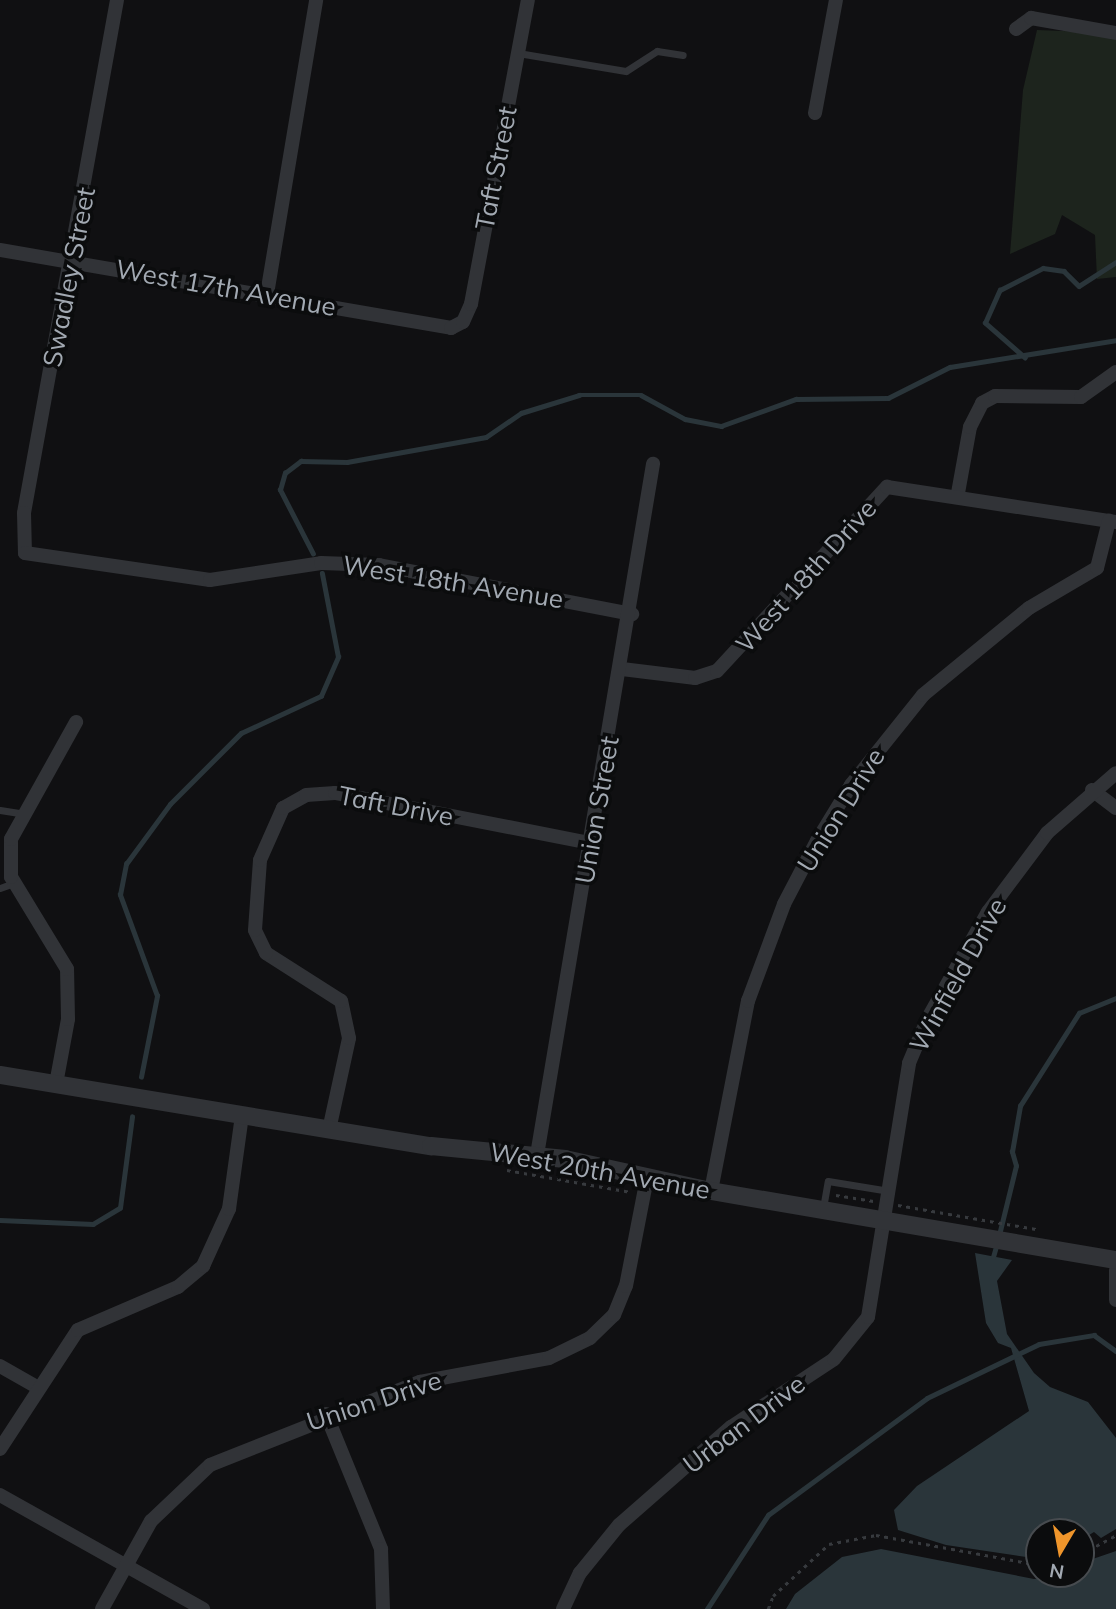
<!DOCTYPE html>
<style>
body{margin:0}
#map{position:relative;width:1116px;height:1609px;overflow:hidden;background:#101012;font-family:Mulish,sans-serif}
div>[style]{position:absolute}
.green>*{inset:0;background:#1d241d}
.water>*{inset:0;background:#2a353a}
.stream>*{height:4.5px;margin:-2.25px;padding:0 2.25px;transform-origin:2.25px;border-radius:2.25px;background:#2a353a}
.path>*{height:2.5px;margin-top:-1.25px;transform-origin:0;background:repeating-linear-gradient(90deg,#373a3e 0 3.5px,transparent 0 8.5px)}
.service>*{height:7px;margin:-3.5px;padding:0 3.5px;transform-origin:3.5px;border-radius:3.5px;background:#313337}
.minor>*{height:14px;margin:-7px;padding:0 7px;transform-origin:7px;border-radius:7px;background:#313337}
.tertiary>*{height:18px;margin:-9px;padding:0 9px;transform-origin:9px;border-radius:9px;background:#313337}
span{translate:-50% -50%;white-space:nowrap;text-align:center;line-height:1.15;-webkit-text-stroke:7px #0b0c0d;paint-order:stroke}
.street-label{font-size:26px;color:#a2a9b2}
.north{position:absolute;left:1025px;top:1518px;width:70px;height:70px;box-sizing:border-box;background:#0b0c0d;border:2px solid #474b4f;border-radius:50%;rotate:190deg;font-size:19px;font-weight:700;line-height:28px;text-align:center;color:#a2a9b2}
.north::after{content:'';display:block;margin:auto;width:24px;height:32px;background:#ef952b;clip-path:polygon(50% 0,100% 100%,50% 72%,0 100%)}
</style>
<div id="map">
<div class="green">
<div style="clip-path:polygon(1037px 30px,1116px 33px,1116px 277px,1097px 279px,1095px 235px,1062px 215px,1055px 234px,1010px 254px,1023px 90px)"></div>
</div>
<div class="water">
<div style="clip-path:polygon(975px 1253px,1012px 1260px,997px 1281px,1007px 1334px,1034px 1373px,1050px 1387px,1088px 1402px,1116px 1438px,1116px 1529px,1101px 1538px,1094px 1532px,1081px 1540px,1081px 1532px,1039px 1532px,1039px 1557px,1033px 1558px,946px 1545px,898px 1530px,894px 1510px,917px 1486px,1029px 1411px,1011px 1348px,998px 1343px,986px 1323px)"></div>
<div style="clip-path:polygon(881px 1549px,1034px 1579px,1081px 1574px,1081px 1563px,1116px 1551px,1116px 1609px,786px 1609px,795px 1594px,842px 1557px)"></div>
</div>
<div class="stream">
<div style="left:1025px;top:358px;width:53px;rotate:-138.8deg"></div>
<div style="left:985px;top:323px;width:36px;rotate:-66deg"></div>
<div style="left:1000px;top:290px;width:48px;rotate:-27.1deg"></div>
<div style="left:1043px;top:268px;width:21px;rotate:8deg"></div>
<div style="left:1064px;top:271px;width:21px;rotate:45deg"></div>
<div style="left:1079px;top:286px;width:44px;rotate:-33deg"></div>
<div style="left:313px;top:554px;width:72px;rotate:-117.3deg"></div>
<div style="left:280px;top:490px;width:18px;rotate:-74deg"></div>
<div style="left:285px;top:473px;width:20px;rotate:-37deg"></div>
<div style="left:301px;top:461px;width:46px;rotate:1.2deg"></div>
<div style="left:347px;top:462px;width:141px;rotate:-10.2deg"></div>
<div style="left:486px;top:437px;width:42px;rotate:-34.4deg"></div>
<div style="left:521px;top:413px;width:61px;rotate:-17.2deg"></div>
<div style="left:579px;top:395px;width:62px"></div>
<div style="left:641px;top:395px;width:50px;rotate:28.6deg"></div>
<div style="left:685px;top:419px;width:37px;rotate:11deg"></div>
<div style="left:721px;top:426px;width:80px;rotate:-19.8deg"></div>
<div style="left:796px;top:399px;width:92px;rotate:-0.6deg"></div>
<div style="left:888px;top:398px;width:69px;rotate:-26.6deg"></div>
<div style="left:950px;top:367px;width:168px;rotate:-9.2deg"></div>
<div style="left:141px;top:1077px;width:83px;rotate:-78.8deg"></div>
<div style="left:157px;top:996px;width:108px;rotate:-110.1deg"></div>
<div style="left:120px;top:895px;width:32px;rotate:-79deg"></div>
<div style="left:126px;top:864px;width:74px;rotate:-53.7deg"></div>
<div style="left:170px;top:804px;width:100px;rotate:-45deg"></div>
<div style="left:241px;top:733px;width:88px;rotate:-24.8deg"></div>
<div style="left:321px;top:696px;width:43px;rotate:-66.4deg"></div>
<div style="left:338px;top:657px;width:85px;rotate:-100.9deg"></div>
<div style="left:0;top:1220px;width:93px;rotate:2.5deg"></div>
<div style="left:93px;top:1224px;width:31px;rotate:-31deg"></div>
<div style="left:120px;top:1208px;width:92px;rotate:-82.5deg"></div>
<div style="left:999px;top:1235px;width:71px;rotate:-76.2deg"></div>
<div style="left:1016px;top:1166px;width:15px;rotate:-106deg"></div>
<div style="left:1012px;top:1152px;width:47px;rotate:-80.1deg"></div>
<div style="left:1020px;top:1106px;width:110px;rotate:-57.6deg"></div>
<div style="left:1079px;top:1013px;width:40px;rotate:-22deg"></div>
<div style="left:993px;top:1257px;width:15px;rotate:-74deg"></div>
<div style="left:707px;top:1609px;width:112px;rotate:-57deg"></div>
<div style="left:768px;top:1515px;width:197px;rotate:-36.3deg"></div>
<div style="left:927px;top:1398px;width:124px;rotate:-25.7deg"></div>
<div style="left:1039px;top:1344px;width:56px;rotate:-9.3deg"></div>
<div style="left:1094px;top:1335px;width:27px;rotate:36deg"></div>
</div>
<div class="path">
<div style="left:507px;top:1170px;width:126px;rotate:10.1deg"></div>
<div style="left:836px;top:1195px;width:38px;rotate:9deg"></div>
<div style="left:898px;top:1205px;width:140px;rotate:9.9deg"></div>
<div style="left:1081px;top:1554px;width:40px;rotate:-28deg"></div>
<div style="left:768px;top:1609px;width:14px;rotate:-69deg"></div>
<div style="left:773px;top:1596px;width:76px;rotate:-42.9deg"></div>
<div style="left:829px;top:1544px;width:48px;rotate:-10.8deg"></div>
<div style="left:876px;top:1535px;width:166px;rotate:10.4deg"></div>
</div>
<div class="service">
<div style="left:518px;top:53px;width:109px;rotate:9.5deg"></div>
<div style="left:626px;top:71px;width:37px;rotate:-33deg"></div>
<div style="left:657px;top:51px;width:26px;rotate:9deg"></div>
<div style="left:0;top:810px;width:24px;rotate:9deg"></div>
<div style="left:0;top:888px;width:15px;rotate:-20deg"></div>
<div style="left:823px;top:1208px;width:27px;rotate:-80deg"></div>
<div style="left:828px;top:1181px;width:62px;rotate:9.3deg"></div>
</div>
<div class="minor">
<div style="left:117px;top:0;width:521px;rotate:100.28deg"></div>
<div style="left:24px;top:513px;width:40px;rotate:88.6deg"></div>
<div style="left:25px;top:553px;width:187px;rotate:8.3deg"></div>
<div style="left:210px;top:580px;width:112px;rotate:-8.7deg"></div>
<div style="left:321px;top:563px;width:58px;rotate:2deg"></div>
<div style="left:379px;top:565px;width:258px;rotate:11deg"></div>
<div style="left:1016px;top:29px;width:19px;rotate:-36deg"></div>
<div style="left:1031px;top:18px;width:86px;rotate:10deg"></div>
<div style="left:815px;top:113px;width:115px;rotate:-79.5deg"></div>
<div style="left:0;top:250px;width:458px;rotate:9.8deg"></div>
<div style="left:451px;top:328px;width:13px;rotate:-27deg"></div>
<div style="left:463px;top:322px;width:20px;rotate:-66deg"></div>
<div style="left:471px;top:304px;width:309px;rotate:-79.4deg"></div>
<div style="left:267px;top:294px;width:298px;rotate:-80.5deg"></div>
<div style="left:958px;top:493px;width:67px;rotate:-79.7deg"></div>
<div style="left:970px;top:427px;width:27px;rotate:-63deg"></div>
<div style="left:982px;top:403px;width:15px;rotate:-28deg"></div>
<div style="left:995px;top:396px;width:86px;rotate:0.7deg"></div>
<div style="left:1081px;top:397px;width:43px;rotate:-35.5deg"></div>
<div style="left:622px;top:669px;width:74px;rotate:7deg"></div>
<div style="left:695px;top:678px;width:23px;rotate:-18deg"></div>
<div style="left:717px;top:671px;width:251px;rotate:-47.3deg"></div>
<div style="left:887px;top:487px;width:232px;rotate:8.7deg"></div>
<div style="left:1092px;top:790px;width:30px;rotate:37deg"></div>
<div style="left:56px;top:1084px;width:66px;rotate:-79.5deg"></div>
<div style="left:68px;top:1019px;width:50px;rotate:-91.1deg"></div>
<div style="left:67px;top:969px;width:108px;rotate:-121.3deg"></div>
<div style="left:11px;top:877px;width:38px;rotate:-90deg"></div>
<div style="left:11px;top:839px;width:134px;rotate:-60.9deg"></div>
<div style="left:329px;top:1130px;width:94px;rotate:-77.7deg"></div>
<div style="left:349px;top:1038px;width:38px;rotate:-102deg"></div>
<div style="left:341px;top:1001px;width:89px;rotate:-147.4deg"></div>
<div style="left:266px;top:953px;width:25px;rotate:-116deg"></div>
<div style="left:255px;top:930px;width:70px;rotate:-85.9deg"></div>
<div style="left:260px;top:860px;width:57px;rotate:-66.1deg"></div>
<div style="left:283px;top:808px;width:26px;rotate:-29deg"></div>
<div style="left:306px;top:795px;width:29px;rotate:-4deg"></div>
<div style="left:335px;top:793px;width:261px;rotate:11.1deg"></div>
<div style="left:537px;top:1155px;width:701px;rotate:-80.47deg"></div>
<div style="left:711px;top:1191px;width:194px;rotate:-79deg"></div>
<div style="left:748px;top:1001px;width:103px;rotate:-69.6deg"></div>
<div style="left:784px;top:904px;width:71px;rotate:-62.4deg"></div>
<div style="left:817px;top:841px;width:66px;rotate:-58.7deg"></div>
<div style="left:851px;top:785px;width:115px;rotate:-51.3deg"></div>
<div style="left:923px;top:695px;width:137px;rotate:-39.4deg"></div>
<div style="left:1029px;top:608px;width:79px;rotate:-30.5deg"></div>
<div style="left:1097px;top:568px;width:49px;rotate:-75.7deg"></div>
<div style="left:1116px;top:1270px;width:30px;rotate:90deg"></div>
<div style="left:0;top:1366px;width:43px;rotate:29.6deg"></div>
<div style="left:326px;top:1414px;width:146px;rotate:67.8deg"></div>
<div style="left:381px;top:1549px;width:60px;rotate:88.1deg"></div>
<div style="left:0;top:1449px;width:142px;rotate:-56.8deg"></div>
<div style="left:78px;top:1330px;width:109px;rotate:-23.3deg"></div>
<div style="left:178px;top:1287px;width:33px;rotate:-40deg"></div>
<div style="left:203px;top:1266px;width:63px;rotate:-65.5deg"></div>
<div style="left:229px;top:1209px;width:95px;rotate:-82.1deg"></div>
<div style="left:0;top:1495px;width:233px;rotate:29.3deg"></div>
<div style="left:102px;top:1609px;width:101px;rotate:-60.9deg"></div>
<div style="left:151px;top:1521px;width:81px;rotate:-43.5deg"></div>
<div style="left:210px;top:1465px;width:226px;rotate:-21.6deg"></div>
<div style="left:420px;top:1382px;width:131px;rotate:-10.5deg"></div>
<div style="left:549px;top:1358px;width:46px;rotate:-26deg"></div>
<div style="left:590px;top:1338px;width:33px;rotate:-44deg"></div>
<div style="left:614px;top:1315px;width:31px;rotate:-68deg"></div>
<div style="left:626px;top:1286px;width:110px;rotate:-79deg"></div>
<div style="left:563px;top:1609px;width:40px;rotate:-65deg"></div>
<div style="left:580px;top:1573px;width:62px;rotate:-50.9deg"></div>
<div style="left:619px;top:1525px;width:149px;rotate:-41.2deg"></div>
<div style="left:731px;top:1427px;width:123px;rotate:-33.4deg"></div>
<div style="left:834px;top:1359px;width:54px;rotate:-51deg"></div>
<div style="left:868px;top:1317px;width:257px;rotate:-80.8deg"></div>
<div style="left:909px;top:1063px;width:49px;rotate:-67.1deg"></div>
<div style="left:928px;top:1018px;width:122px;rotate:-60.5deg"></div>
<div style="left:988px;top:912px;width:99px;rotate:-53.2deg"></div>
<div style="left:1047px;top:833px;width:91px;rotate:-41deg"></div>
</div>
<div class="tertiary">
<div style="left:0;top:1075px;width:437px;rotate:9.4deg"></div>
<div style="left:431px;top:1146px;width:135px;rotate:5.5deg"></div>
<div style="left:565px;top:1159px;width:149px;rotate:12.4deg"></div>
<div style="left:711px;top:1191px;width:411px;rotate:9.7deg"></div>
</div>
<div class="street-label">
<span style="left:496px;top:168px;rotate:-79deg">Taft Street</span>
<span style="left:69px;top:277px;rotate:-79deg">Swadley Street</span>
<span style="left:226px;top:288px;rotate:10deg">West 17th Avenue</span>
<span style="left:806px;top:576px;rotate:-48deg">West 18th Drive</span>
<span style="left:453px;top:582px;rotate:9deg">West 18th Avenue</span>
<span style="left:396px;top:806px;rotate:11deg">Taft Drive</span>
<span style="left:597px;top:810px;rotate:-80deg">Union Street</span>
<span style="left:841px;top:810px;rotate:-58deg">Union Drive</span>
<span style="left:958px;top:975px;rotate:-61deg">Winfield Drive</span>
<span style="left:600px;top:1171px;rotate:10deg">West 20th Avenue</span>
<span style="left:374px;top:1401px;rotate:-18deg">Union Drive</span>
<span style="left:744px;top:1424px;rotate:-37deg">Urban Drive</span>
</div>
<div class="north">N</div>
</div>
